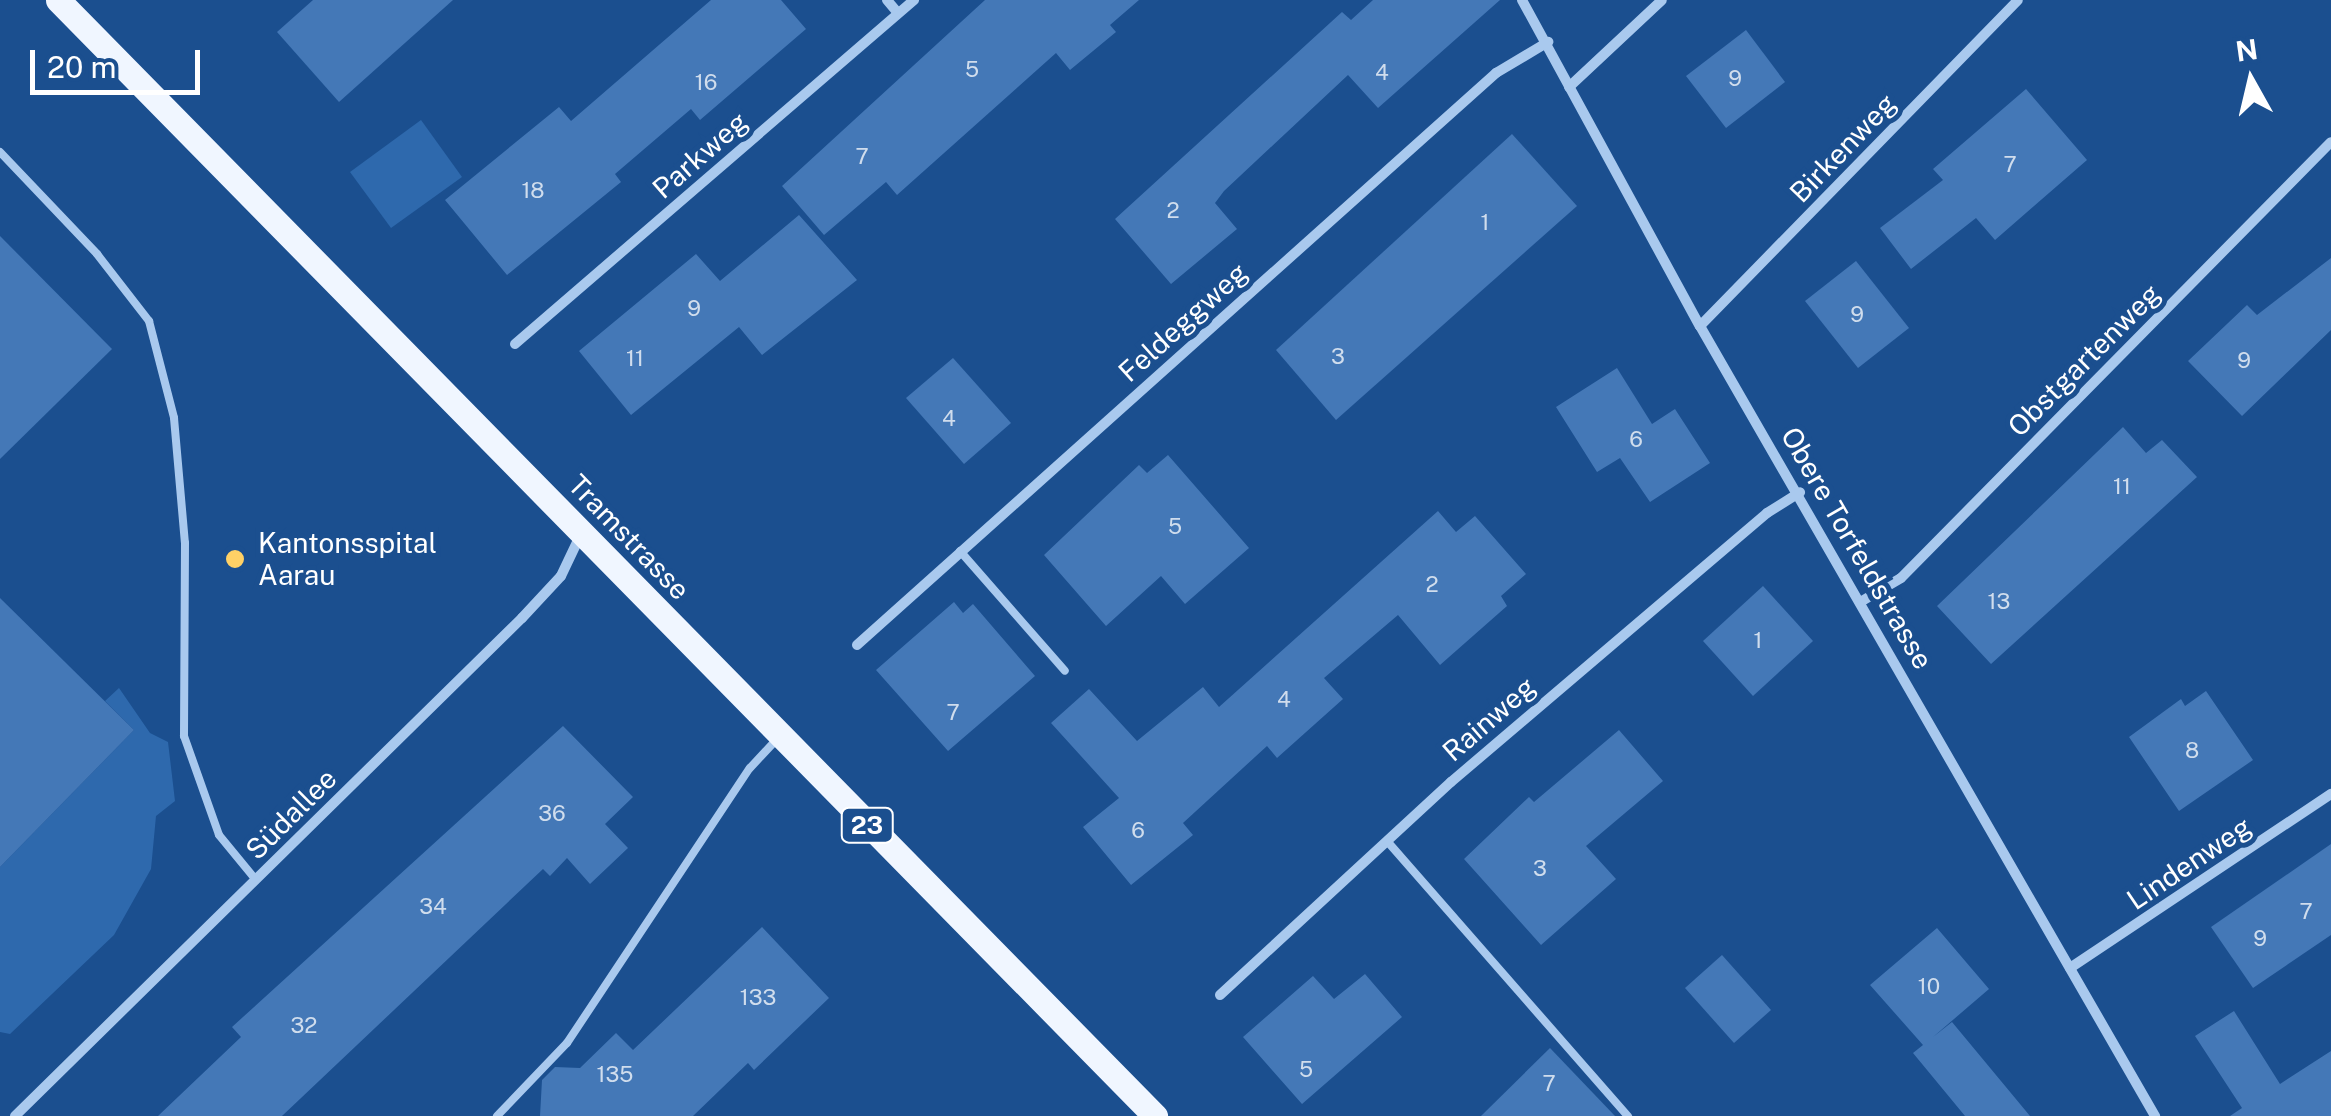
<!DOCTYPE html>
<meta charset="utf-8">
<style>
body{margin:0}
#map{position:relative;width:2331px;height:1116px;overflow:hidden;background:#1b4f8f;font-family:"Public Sans",sans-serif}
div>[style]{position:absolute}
.green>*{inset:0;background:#2e69ad}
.building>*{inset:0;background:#4478b7}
.lane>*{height:8px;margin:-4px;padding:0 4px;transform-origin:4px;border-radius:4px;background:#a9c9ee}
.street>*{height:10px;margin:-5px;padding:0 5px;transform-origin:5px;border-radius:5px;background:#a9c9ee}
.primary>*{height:25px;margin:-12.5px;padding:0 12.5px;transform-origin:12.5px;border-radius:12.5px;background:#f0f6ff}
.dots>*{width:28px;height:28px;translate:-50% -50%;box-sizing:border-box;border:5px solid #1b4f8f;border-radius:50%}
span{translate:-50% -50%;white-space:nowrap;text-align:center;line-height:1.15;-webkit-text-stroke:10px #1b4f8f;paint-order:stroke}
.number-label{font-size:22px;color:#d0dded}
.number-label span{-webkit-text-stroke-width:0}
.shield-label span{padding:2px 8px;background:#1b4f8f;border:2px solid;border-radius:8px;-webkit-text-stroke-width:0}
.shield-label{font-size:25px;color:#fff;font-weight:700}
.street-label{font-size:28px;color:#fff}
.poi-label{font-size:28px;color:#fff}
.left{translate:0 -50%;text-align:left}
.north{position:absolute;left:2201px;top:30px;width:100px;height:100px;-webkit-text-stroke:8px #1b4f8f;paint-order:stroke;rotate:352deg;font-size:28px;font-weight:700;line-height:40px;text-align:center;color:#fff}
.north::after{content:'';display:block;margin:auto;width:35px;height:45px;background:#fff;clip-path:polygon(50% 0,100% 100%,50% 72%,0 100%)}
.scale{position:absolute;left:30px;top:50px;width:170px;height:45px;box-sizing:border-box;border:5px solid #fff;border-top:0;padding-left:12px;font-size:30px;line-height:35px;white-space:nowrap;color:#fff;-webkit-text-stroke:8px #1b4f8f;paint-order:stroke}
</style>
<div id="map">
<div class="green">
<div style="clip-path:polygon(421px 120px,462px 177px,391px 228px,350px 172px)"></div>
<div style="clip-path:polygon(119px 688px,150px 733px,168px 742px,175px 801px,156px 816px,151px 869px,114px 935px,10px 1034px,0 1032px,0 867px,134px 730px,105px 701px)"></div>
</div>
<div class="building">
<div style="clip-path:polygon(313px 0,453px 0,339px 102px,277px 32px)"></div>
<div style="clip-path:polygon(711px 0,781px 0,806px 29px,700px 120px,691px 109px,615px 174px,621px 182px,507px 275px,445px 200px,559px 107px,571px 121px)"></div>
<div style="clip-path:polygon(985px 0,1139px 0,1110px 25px,1116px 32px,1070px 70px,1056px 53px,897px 195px,886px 182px,824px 235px,782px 186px)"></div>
<div style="clip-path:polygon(1373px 0,1500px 0,1378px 108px,1348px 75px,1224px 191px,1215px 203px,1237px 229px,1171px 284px,1115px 219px,1342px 12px,1351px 20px)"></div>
<div style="clip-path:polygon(1746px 30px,1785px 82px,1726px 128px,1686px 76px)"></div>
<div style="clip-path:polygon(2026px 89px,2087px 160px,1995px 240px,1976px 218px,1911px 269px,1880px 228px,1943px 180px,1933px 169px)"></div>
<div style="clip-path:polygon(1512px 134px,1577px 206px,1336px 420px,1276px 350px)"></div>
<div style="clip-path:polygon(799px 215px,857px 280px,762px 355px,739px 327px,631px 415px,579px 351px,696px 254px,720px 281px)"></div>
<div style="clip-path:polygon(0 236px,112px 349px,0 459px)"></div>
<div style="clip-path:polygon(2331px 258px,2331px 330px,2242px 416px,2188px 361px,2247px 305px,2257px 315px)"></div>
<div style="clip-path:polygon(1856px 261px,1909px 328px,1858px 368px,1805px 301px)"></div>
<div style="clip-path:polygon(953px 358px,1011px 423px,964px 464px,906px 398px)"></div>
<div style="clip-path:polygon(1617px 368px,1652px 424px,1675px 409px,1710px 463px,1650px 502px,1620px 458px,1597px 472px,1556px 407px)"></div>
<div style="clip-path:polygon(2123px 427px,2146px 453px,2162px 440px,2197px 477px,1991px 664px,1937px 606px)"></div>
<div style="clip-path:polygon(1168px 455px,1249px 548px,1185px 604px,1161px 576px,1106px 626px,1044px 555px,1139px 465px,1147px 473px)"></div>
<div style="clip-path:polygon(1438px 511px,1456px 532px,1475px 516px,1526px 574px,1501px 596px,1507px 606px,1440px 665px,1398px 615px,1324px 678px,1343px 699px,1277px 758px,1267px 746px,1183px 823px,1193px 835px,1131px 885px,1083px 827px,1119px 798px,1051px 723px,1089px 689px,1137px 741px,1203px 687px,1219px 707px)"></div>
<div style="clip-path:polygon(1763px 586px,1813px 641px,1753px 696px,1703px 641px)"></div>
<div style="clip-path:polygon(0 598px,134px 730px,0 867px)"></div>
<div style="clip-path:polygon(954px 602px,963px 613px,973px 604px,1035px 676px,948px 751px,876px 670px)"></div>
<div style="clip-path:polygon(2206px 691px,2253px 760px,2179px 811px,2129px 737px,2181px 699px,2185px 706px)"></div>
<div style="clip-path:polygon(563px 726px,633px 797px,605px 824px,628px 848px,590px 884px,567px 858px,550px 876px,543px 869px,282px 1116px,158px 1116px,241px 1037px,232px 1027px)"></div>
<div style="clip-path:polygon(1619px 730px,1663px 781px,1586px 846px,1616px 879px,1541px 945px,1464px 859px,1529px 797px,1534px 802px)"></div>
<div style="clip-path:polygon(2331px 844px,2331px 935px,2253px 988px,2211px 927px)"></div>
<div style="clip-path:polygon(762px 927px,829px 998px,754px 1070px,748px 1063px,693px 1116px,540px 1116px,542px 1080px,555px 1067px,580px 1068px,616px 1033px,633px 1050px)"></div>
<div style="clip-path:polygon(1937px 928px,1989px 989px,1933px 1037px,1952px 1022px,2030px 1116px,1965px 1116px,1913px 1053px,1923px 1045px,1870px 985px)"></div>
<div style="clip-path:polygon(1722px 955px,1771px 1010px,1734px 1043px,1685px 988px)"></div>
<div style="clip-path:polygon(1365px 974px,1402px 1017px,1302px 1104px,1243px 1037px,1313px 976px,1334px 999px)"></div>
<div style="clip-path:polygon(2234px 1011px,2280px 1084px,2331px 1051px,2331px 1116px,2230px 1116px,2242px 1108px,2195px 1036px)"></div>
<div style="clip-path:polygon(1550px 1048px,1615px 1116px,1481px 1116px)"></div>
</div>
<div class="lane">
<div style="left:0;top:152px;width:141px;rotate:46.4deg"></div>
<div style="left:97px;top:254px;width:85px;rotate:52.2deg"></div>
<div style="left:149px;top:321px;width:100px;rotate:75.5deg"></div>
<div style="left:174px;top:418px;width:125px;rotate:85deg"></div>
<div style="left:185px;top:543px;width:193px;rotate:90.3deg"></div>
<div style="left:184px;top:736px;width:105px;rotate:70.5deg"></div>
<div style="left:219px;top:835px;width:58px;rotate:50.6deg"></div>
<div style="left:960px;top:551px;width:159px;rotate:48.8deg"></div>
<div style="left:1387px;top:841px;width:366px;rotate:48.8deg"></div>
<div style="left:497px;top:1116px;width:101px;rotate:-46.2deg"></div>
<div style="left:567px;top:1043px;width:330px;rotate:-56.4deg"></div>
<div style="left:750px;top:768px;width:38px;rotate:-47deg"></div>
</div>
<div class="street">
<div style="left:887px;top:0;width:17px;rotate:50deg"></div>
<div style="left:1522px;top:0;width:371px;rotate:61.4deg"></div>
<div style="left:1700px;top:326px;width:912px;rotate:60.06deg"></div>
<div style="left:1569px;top:87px;width:127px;rotate:-43.1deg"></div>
<div style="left:1700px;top:326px;width:455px;rotate:-45.7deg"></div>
<div style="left:515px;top:344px;width:527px;rotate:-40.77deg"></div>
<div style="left:1862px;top:601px;width:45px;rotate:-30.5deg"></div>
<div style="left:1901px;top:578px;width:612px;rotate:-45.4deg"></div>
<div style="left:857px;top:645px;width:858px;rotate:-41.83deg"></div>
<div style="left:1496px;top:73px;width:61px;rotate:-30.8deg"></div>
<div style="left:2070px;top:968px;width:314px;rotate:-33.7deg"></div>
<div style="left:1220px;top:995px;width:314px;rotate:-42.7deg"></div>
<div style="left:1451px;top:782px;width:415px;rotate:-40.4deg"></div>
<div style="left:1767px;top:513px;width:39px;rotate:-32deg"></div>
<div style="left:15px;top:1116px;width:711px;rotate:-44.49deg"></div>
<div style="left:522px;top:618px;width:57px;rotate:-47.1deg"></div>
<div style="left:561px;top:576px;width:44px;rotate:-64.6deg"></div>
</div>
<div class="primary">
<div style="left:58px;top:0;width:1565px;rotate:45.49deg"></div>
</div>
<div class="dots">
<div style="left:235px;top:559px;background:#ffd166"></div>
</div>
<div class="number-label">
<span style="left:972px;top:70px">5</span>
<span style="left:1382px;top:73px">4</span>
<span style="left:1735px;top:79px">9</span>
<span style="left:706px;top:83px">16</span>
<span style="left:862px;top:157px">7</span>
<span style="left:2010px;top:165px">7</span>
<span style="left:533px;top:191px">18</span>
<span style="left:1173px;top:211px">2</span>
<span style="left:1485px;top:223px">1</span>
<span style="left:694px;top:309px">9</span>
<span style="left:1857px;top:315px">9</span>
<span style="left:1338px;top:357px">3</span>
<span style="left:635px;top:359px">11</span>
<span style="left:2244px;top:361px">9</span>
<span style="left:949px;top:419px">4</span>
<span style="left:1636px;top:440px">6</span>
<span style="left:2122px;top:487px">11</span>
<span style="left:1175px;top:527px">5</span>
<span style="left:1432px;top:585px">2</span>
<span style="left:1999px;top:602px">13</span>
<span style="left:1758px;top:641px">1</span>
<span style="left:1284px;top:700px">4</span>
<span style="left:953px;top:713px">7</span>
<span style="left:2192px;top:751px">8</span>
<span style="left:552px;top:814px">36</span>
<span style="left:1138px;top:831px">6</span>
<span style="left:1540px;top:869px">3</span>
<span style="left:433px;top:907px">34</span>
<span style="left:2306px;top:912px">7</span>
<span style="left:2260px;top:939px">9</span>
<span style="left:1929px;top:987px">10</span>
<span style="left:758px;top:998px">133</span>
<span style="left:304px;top:1026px">32</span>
<span style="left:1306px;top:1070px">5</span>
<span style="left:615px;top:1075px">135</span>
<span style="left:1549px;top:1084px">7</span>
</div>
<div class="shield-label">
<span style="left:867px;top:825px">23</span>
</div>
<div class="street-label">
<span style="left:1843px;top:148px;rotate:-46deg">Birkenweg</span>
<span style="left:700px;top:155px;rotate:-41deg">Parkweg</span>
<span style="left:1183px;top:322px;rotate:-42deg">Feldeggweg</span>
<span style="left:2084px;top:360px;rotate:-45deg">Obstgartenweg</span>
<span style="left:629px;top:537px;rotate:46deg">Tramstrasse</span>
<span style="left:1857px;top:548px;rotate:60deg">Obere Torfeldstrasse</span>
<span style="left:1489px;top:719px;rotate:-41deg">Rainweg</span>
<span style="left:291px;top:814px;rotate:-45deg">Südallee</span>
<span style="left:2189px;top:863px;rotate:-34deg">Lindenweg</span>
</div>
<div class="poi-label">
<span class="left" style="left:258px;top:559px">Kantonsspital<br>Aarau</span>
</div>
<div class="north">N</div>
<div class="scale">20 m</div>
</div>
